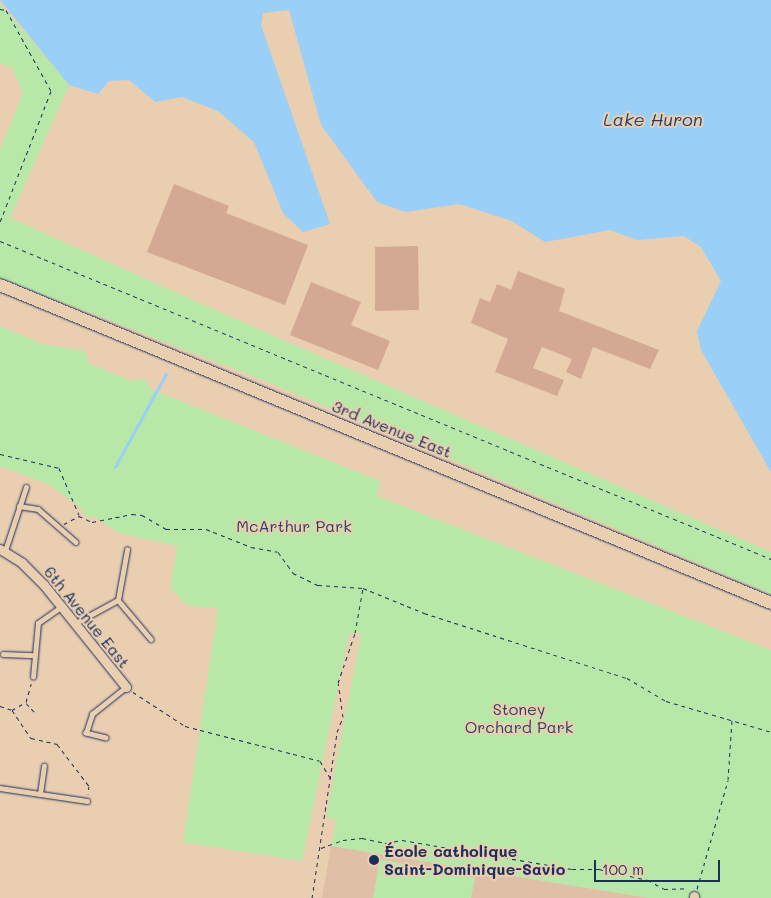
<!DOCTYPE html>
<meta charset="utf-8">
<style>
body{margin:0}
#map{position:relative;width:771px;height:898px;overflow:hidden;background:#e9ceb0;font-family:Mali,sans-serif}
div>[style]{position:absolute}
.built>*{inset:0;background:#dfc0a7}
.green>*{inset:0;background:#b8e8a8}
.water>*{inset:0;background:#9acff8}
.stream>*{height:2.5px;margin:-1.25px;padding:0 1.25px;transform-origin:1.25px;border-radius:1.25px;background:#9acff8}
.building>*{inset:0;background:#d4a994}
.path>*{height:1px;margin-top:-0.5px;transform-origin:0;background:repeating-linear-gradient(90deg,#1b2f5e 0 4px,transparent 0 8px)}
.roads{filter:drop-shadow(0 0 1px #1b2f5e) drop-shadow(0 0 1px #1b2f5e)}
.lane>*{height:4.5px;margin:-2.25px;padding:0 2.25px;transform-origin:2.25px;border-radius:2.25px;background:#e9ceb0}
.street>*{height:9px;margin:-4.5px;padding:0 4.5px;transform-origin:4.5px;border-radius:4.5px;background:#e9ceb0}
.secondary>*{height:12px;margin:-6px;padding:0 6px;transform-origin:6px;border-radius:6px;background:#e9ceb0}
.dots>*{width:14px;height:14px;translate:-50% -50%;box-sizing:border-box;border:2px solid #e9ceb0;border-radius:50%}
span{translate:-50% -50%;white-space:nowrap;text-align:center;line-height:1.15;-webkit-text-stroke:4px #e9ceb0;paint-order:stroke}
.street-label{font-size:16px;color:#1b2f5e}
.park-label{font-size:16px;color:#2b4265}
.poi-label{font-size:16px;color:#1b2f5e;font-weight:700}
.left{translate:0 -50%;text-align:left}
.water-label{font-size:18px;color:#283f6d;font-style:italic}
.scale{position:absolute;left:594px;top:860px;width:126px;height:22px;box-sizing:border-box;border:2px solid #1b2f5e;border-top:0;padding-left:6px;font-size:15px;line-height:18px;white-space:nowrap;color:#1b2f5e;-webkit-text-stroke:4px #e9ceb0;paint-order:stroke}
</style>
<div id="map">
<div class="built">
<div style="clip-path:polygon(331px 846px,649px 898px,322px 898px)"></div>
</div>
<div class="green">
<div style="clip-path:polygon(0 3px,69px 85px,10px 218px,292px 344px,771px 552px,771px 594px,258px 378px,0 278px,0 150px,23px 93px,12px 68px,0 63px)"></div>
<div style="clip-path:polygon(0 326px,42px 344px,85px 351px,88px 363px,131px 381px,144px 379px,151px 389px,380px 481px,377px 496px,771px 650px,771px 898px,649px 898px,331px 846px,336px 820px,326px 817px,361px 633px,349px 633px,302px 861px,183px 842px,218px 608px,188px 606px,170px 588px,177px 546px,119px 533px,93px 516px,87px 518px,79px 506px,48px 484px,0 466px)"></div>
<div style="clip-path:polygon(380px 859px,475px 878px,471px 898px,373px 898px)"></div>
</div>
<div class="water">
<div style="clip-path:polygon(0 0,771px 0,771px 472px,701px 350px,697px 331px,721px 281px,701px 247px,684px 236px,637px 240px,610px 230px,545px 242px,512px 221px,459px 204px,405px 212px,377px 202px,321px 125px,289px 10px,263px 13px,261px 25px,330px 224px,303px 232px,283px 213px,254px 142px,218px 111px,182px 97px,155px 102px,129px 80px,109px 81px,98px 94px,69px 85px)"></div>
</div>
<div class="stream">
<div style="left:115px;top:467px;width:106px;rotate:-61.3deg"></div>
</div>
<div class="building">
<div style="clip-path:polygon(174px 184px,229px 206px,226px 213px,308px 245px,285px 305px,147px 252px)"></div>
<div style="clip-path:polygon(418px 246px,419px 310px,375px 311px,375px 247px)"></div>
<div style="clip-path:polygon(518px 271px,565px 289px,559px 311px,659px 350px,650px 369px,593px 347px,581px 379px,566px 372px,572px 359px,542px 347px,533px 368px,564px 380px,557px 396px,495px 372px,508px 339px,471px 323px,480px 298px,490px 302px,497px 284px,511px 290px)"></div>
<div style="clip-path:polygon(311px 282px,361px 302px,351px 325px,390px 341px,378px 370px,290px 335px)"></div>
</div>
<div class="path">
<div style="left:0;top:9px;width:6px;rotate:9deg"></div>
<div style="left:6px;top:10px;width:93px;rotate:60.9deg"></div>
<div style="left:51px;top:91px;width:141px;rotate:111.3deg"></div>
<div style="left:0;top:241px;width:834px;rotate:22.41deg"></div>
<div style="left:0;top:454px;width:61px;rotate:13.3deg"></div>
<div style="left:59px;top:468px;width:51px;rotate:66.9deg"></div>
<div style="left:64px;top:524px;width:17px;rotate:-28deg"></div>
<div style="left:79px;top:516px;width:14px;rotate:25deg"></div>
<div style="left:92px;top:522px;width:41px;rotate:-11.3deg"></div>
<div style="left:132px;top:514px;width:10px;rotate:6deg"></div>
<div style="left:142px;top:515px;width:28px;rotate:30deg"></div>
<div style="left:166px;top:529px;width:40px"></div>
<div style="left:206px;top:529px;width:48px;rotate:21.8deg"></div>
<div style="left:251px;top:547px;width:27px;rotate:10deg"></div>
<div style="left:278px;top:552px;width:26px;rotate:54deg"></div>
<div style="left:293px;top:573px;width:28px;rotate:26deg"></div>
<div style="left:318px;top:585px;width:45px;rotate:3.8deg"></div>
<div style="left:363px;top:588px;width:66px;rotate:22.3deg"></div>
<div style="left:424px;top:613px;width:213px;rotate:17.8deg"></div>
<div style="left:627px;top:678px;width:45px;rotate:30.5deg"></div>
<div style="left:666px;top:701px;width:109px;rotate:16.4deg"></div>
<div style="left:133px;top:692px;width:62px;rotate:33.2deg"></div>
<div style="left:185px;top:726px;width:139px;rotate:14.5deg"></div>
<div style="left:320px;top:761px;width:21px;rotate:59deg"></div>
<div style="left:26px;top:703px;width:16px;rotate:47deg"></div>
<div style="left:0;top:706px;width:13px;rotate:18deg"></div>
<div style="left:12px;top:710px;width:16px;rotate:-30deg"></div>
<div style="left:26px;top:702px;width:19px;rotate:-74deg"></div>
<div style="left:12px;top:710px;width:34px;rotate:56deg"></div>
<div style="left:31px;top:738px;width:27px;rotate:13deg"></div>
<div style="left:57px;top:744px;width:53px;rotate:52.7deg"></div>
<div style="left:89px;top:786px;width:8px;rotate:97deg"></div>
<div style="left:321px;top:848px;width:23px;rotate:-20deg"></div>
<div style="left:343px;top:840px;width:19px;rotate:-6deg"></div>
<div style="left:362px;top:838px;width:25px;rotate:12deg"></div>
<div style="left:386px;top:843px;width:16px;rotate:-11deg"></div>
<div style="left:402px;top:840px;width:172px;rotate:9.7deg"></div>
<div style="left:572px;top:869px;width:27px"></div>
<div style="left:599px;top:869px;width:50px;rotate:12.7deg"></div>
<div style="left:648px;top:880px;width:18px;rotate:29deg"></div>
<div style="left:664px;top:889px;width:24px;rotate:-2deg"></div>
<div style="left:697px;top:889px;width:113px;rotate:-74.1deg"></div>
<div style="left:728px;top:780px;width:60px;rotate:-86.2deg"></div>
<div style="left:312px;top:898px;width:168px;rotate:-81.4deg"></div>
<div style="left:337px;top:732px;width:16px;rotate:-68deg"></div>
<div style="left:343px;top:717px;width:34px;rotate:-98deg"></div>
<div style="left:338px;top:683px;width:53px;rotate:-71.2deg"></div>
<div style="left:355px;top:633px;width:46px;rotate:-79.9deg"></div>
</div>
<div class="roads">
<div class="lane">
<div style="left:19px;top:506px;width:19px;rotate:9deg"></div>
<div style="left:38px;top:509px;width:50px;rotate:41deg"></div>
<div style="left:5px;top:551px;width:67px;rotate:-71.8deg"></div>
<div style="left:118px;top:600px;width:51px;rotate:49.8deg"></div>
<div style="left:74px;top:624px;width:50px;rotate:-28.6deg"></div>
<div style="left:118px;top:600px;width:51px;rotate:-79.8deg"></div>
<div style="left:3px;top:654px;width:32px;rotate:2deg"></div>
<div style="left:33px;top:677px;width:54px;rotate:-84.7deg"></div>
<div style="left:38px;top:623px;width:28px;rotate:-35deg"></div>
<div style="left:106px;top:738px;width:21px;rotate:-166deg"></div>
<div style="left:86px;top:733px;width:20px;rotate:-72deg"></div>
<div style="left:92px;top:714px;width:43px;rotate:-38.5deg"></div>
<div style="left:0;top:788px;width:88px;rotate:8.5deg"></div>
<div style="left:40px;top:794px;width:28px;rotate:-82deg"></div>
</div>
<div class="street">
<div style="left:0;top:549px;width:26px;rotate:32deg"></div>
<div style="left:22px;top:563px;width:31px;rotate:45deg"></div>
<div style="left:44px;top:585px;width:131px;rotate:51.2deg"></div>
<div style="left:694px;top:898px;width:2px;rotate:-90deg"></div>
</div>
<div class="secondary">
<div style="left:0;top:285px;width:834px;rotate:22.41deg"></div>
</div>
</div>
<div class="dots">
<div style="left:374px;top:860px;background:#1b2f5e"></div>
</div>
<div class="street-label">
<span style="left:392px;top:429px;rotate:22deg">3rd Avenue East</span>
<span style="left:87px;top:617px;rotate:51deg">6th Avenue East</span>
</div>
<div class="park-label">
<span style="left:294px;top:526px">McArthur Park</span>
<span style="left:519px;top:718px">Stoney<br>Orchard Park</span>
</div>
<div class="poi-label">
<span class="left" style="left:384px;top:860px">École catholique<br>Saint-Dominique-Savio</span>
</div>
<div class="water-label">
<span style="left:653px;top:119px">Lake Huron</span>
</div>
<div class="scale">100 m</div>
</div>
